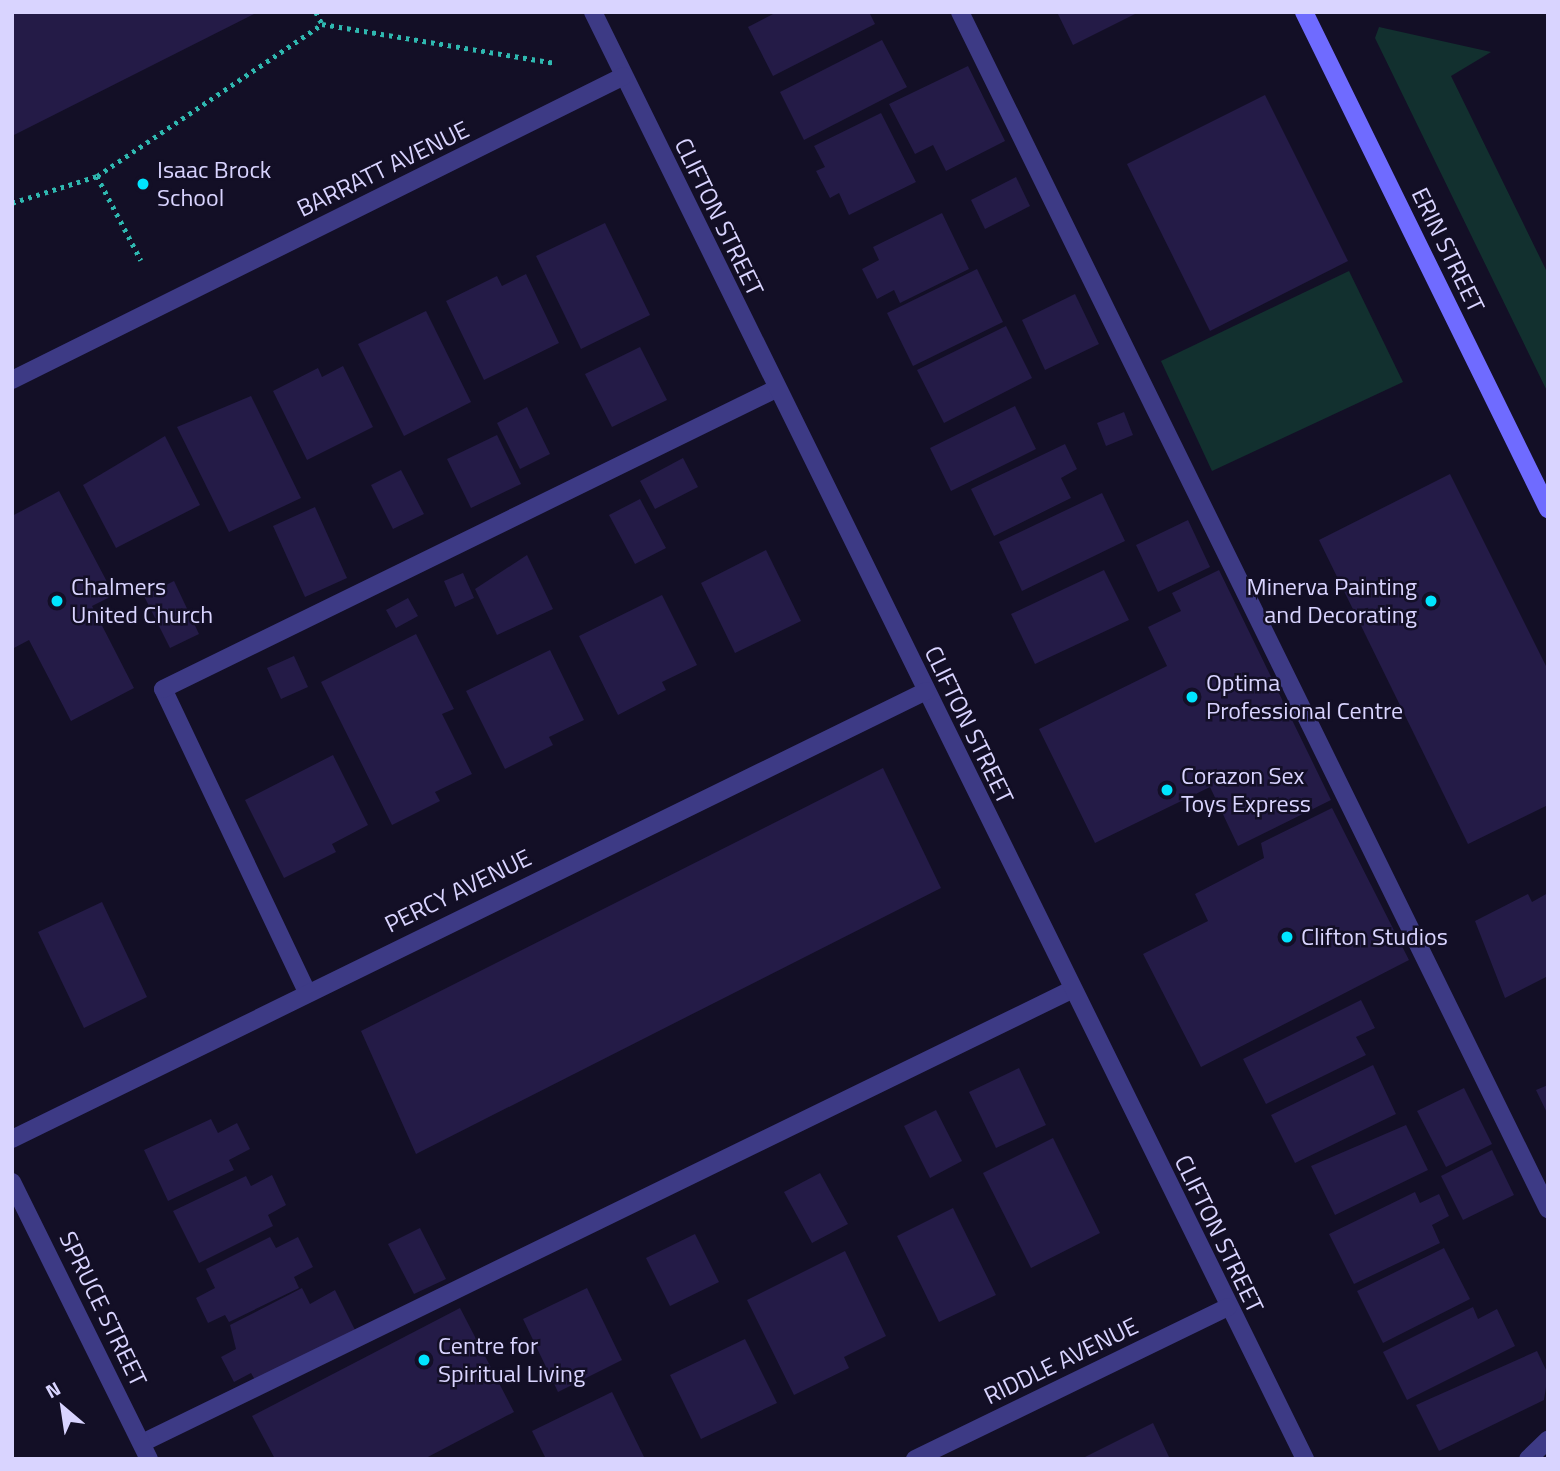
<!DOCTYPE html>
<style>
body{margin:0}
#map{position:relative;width:1560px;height:1471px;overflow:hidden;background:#130f26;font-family:"Titillium Web",sans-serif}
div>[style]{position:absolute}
.green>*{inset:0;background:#12302f}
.building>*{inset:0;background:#241b47}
.path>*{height:4.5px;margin-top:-2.25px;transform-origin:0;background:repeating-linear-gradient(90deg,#2fb8b0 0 3.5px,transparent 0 8.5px)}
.lane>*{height:18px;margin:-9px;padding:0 9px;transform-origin:9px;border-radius:9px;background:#3d3a85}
.street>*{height:18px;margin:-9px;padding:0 9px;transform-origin:9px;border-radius:9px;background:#3d3a85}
.secondary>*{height:18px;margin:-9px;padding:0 9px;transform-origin:9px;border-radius:9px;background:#6f6bff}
.dots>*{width:19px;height:19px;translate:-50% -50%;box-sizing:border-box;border:4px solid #130f26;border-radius:50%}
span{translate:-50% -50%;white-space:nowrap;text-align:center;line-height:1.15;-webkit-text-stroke:5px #130f26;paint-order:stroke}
.street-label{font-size:24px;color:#d9d4ff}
.poi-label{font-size:24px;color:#d9d4ff}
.left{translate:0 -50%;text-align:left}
.right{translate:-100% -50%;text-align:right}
.frame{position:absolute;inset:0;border:14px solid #d9d4ff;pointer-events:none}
.north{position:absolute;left:28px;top:1373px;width:70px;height:70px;-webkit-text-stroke:5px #130f26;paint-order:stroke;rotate:331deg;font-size:19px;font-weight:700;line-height:28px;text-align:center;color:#d9d4ff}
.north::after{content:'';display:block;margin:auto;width:24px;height:32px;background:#d9d4ff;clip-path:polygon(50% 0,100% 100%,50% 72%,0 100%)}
</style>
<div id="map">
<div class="green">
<div style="clip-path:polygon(1379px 27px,1491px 52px,1451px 76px,1548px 274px,1548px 393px,1375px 38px)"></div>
<div style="clip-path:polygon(1349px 271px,1403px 382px,1212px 471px,1161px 361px)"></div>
</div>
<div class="building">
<div style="clip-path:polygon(12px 12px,258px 12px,12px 136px)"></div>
<div style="clip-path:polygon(777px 12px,869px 12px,875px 24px,773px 76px,748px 27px)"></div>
<div style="clip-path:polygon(1057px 12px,1139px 12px,1073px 45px)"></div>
<div style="clip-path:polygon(882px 40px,907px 87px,804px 140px,780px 92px)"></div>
<div style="clip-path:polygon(968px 66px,1005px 141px,946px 171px,933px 145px,915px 154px,889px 104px)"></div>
<div style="clip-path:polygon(1265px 95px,1348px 261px,1210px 331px,1127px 164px)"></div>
<div style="clip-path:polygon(881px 113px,916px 182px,849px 215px,839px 193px,830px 198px,816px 171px,825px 167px,814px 146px)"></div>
<div style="clip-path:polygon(1016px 177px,1030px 206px,985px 229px,971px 200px)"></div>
<div style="clip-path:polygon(942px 213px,969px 269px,900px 303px,894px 290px,877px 299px,862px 269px,879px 260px,873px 247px)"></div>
<div style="clip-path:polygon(605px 223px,650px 315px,581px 349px,536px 256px)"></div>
<div style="clip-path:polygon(977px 269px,1003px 322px,913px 366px,887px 313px)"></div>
<div style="clip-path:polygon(526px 274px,559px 343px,484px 380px,446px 301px,497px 276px,502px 286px)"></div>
<div style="clip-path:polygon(1075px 294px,1099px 344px,1045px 370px,1022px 320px)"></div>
<div style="clip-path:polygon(426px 311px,471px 402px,404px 436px,358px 344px)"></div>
<div style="clip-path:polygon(1006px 326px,1032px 378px,944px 423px,917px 370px)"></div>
<div style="clip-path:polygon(640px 347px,667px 400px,612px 427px,585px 374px)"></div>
<div style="clip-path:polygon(343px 366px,373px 427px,307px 460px,273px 391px,318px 368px,322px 377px)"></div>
<div style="clip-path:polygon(251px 396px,301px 498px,229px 532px,177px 427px)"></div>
<div style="clip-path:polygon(1015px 406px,1036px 449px,951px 491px,930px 448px)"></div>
<div style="clip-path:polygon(527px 407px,550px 454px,520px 469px,497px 423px)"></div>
<div style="clip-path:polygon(1124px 412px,1133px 435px,1106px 446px,1097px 423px)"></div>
<div style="clip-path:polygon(497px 435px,521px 484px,471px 508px,447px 459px)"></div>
<div style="clip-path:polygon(165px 436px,200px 505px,116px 548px,83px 485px)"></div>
<div style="clip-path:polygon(1065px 444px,1077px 469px,1061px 478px,1071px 498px,994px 536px,971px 489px)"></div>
<div style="clip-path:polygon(683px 458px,698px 487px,655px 509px,640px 481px)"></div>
<div style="clip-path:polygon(401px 470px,424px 514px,393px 529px,371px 485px)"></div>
<div style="clip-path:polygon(1450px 474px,1548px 670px,1548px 805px,1468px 844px,1319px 540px)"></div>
<div style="clip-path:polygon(59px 491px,114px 595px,92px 606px,134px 688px,71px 721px,29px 640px,12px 649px,12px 516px)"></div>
<div style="clip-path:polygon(1102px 493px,1125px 541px,1022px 591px,999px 542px)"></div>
<div style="clip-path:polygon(640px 499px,666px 548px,635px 564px,609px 515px)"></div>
<div style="clip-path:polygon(315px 507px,347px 578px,305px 597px,273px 526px)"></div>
<div style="clip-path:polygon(1188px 520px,1210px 567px,1158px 592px,1136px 545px)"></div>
<div style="clip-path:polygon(766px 550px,801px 621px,735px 653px,701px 583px)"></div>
<div style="clip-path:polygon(527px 555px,553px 609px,497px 635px,475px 589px)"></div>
<div style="clip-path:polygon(1104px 570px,1129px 620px,1035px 664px,1011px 614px)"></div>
<div style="clip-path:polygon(1219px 570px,1331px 800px,1238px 846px,1210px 787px,1095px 843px,1039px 729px,1167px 666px,1148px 627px,1181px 611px,1172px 593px)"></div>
<div style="clip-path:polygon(463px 573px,474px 598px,455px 607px,444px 581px)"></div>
<div style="clip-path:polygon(174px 581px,199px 634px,170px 648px,144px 596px)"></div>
<div style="clip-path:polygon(662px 595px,697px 665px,662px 682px,666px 690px,618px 715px,579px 636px)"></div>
<div style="clip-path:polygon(408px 598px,418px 616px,396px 628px,386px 610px)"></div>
<div style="clip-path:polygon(416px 634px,454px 709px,442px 714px,472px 774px,435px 792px,440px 801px,392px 825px,321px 682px)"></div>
<div style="clip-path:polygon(550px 650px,584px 720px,549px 737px,553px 745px,505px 769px,466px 691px)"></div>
<div style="clip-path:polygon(294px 656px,308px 687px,281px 699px,267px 668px)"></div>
<div style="clip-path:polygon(333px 755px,368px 825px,332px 844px,336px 852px,284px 878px,245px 800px)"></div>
<div style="clip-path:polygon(883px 768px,941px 888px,416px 1154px,361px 1031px)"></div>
<div style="clip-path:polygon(1332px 808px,1409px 960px,1201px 1067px,1143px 954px,1208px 921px,1195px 894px,1264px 858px,1261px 843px)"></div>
<div style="clip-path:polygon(1548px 893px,1548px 976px,1505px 998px,1475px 921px,1528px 894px,1532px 902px)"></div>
<div style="clip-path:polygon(102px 902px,147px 997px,84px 1028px,38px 932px)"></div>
<div style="clip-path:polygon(1361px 1000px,1375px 1028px,1356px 1037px,1366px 1055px,1266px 1104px,1243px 1059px)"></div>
<div style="clip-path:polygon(1373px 1065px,1396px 1114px,1295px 1163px,1271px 1115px)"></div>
<div style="clip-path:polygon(1019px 1068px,1046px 1125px,996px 1148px,969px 1092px)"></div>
<div style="clip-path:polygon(1548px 1085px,1548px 1115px,1536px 1090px)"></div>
<div style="clip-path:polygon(1464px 1088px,1492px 1144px,1446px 1167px,1417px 1111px)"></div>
<div style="clip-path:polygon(936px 1110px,962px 1161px,930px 1178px,904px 1126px)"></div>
<div style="clip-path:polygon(211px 1119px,218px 1133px,237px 1123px,250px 1149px,229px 1160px,234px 1170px,168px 1201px,144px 1150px)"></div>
<div style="clip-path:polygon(1406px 1125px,1428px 1170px,1335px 1215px,1311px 1166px)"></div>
<div style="clip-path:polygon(1053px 1138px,1100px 1233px,1031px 1268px,983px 1173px)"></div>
<div style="clip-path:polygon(1492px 1150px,1514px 1195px,1463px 1220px,1441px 1176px)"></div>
<div style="clip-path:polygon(820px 1173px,848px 1224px,812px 1243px,784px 1192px)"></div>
<div style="clip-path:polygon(272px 1175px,286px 1205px,268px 1215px,273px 1226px,199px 1263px,173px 1211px,246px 1176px,251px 1186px)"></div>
<div style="clip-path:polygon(1415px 1192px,1420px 1203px,1439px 1194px,1449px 1216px,1432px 1225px,1440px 1243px,1354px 1284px,1329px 1234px)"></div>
<div style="clip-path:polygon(953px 1208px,996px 1295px,939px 1322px,897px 1236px)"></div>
<div style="clip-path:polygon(420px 1228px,446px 1279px,414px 1294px,388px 1244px)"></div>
<div style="clip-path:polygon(695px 1234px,719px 1282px,670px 1306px,646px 1258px)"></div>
<div style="clip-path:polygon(270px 1237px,276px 1248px,298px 1237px,313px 1267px,294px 1277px,299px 1288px,229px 1322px,225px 1315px,208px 1323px,196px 1298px,215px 1288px,206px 1269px)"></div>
<div style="clip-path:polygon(1444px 1248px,1470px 1299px,1383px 1343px,1357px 1291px)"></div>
<div style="clip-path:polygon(845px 1251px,886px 1336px,844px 1357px,849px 1368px,794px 1395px,747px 1300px)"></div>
<div style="clip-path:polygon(302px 1288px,310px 1304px,335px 1290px,355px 1330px,255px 1380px,251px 1373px,234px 1382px,221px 1357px,236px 1349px,230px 1325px)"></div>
<div style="clip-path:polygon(587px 1288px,622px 1360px,558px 1392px,523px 1319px)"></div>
<div style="clip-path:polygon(1473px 1307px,1478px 1319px,1497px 1309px,1515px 1346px,1407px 1400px,1383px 1352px)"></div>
<div style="clip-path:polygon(460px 1308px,514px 1412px,424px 1459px,275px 1459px,252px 1416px)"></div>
<div style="clip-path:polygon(745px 1339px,777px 1403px,701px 1439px,670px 1375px)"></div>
<div style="clip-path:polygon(1537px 1351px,1548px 1374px,1544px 1400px,1439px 1451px,1416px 1405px)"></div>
<div style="clip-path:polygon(612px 1392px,645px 1459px,546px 1459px,532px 1431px)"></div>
<div style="clip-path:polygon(1153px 1423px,1170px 1459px,1081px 1459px)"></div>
</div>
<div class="path">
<div style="left:316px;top:12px;width:13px;rotate:63deg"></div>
<div style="left:97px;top:176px;width:95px;rotate:62.4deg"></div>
<div style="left:12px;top:203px;width:89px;rotate:-17.6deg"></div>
<div style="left:97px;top:176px;width:272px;rotate:-34deg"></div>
<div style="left:322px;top:24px;width:235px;rotate:9.5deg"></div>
</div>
<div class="lane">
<div style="left:960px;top:12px;width:1334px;rotate:63.84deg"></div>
<div style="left:307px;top:992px;width:335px;rotate:-115.4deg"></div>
<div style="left:163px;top:689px;width:682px;rotate:-26.08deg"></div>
<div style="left:142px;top:1443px;width:1034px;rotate:-25.99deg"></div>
<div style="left:1528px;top:1459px;width:28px;rotate:-44deg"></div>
</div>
<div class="street">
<div style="left:593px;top:12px;width:1613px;rotate:63.8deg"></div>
<div style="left:12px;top:380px;width:683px;rotate:-26.42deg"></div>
<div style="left:12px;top:1139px;width:1018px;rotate:-26.11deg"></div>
<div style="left:12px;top:1182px;width:309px;rotate:63.7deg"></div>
<div style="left:915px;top:1459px;width:348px;rotate:-25.9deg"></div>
</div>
<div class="secondary">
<div style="left:1304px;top:12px;width:554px;rotate:63.85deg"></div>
</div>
<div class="dots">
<div style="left:143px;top:184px;background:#00e5ff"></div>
<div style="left:57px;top:601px;background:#00e5ff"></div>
<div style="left:1431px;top:601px;background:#00e5ff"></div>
<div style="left:1192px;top:697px;background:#00e5ff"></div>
<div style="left:1167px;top:790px;background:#00e5ff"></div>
<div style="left:1287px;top:937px;background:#00e5ff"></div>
<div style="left:424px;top:1360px;background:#00e5ff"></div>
</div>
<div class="street-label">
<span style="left:383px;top:169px;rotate:-26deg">BARRATT AVENUE</span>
<span style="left:719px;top:217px;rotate:64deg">CLIFTON STREET</span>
<span style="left:1448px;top:250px;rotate:64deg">ERIN STREET</span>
<span style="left:969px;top:725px;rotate:64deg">CLIFTON STREET</span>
<span style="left:458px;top:891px;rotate:-26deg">PERCY AVENUE</span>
<span style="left:1219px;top:1234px;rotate:64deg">CLIFTON STREET</span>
<span style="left:103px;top:1309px;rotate:64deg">SPRUCE STREET</span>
<span style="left:1061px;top:1361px;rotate:-26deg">RIDDLE AVENUE</span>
</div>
<div class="poi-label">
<span class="left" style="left:157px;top:184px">Isaac Brock<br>School</span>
<span class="left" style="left:71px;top:601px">Chalmers<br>United Church</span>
<span class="right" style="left:1417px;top:601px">Minerva Painting<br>and Decorating</span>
<span class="left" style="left:1206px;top:697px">Optima<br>Professional Centre</span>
<span class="left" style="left:1181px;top:790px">Corazon Sex<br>Toys Express</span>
<span class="left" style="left:1301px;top:937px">Clifton Studios</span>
<span class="left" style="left:438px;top:1360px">Centre for<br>Spiritual Living</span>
</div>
<div class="frame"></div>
<div class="north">N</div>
</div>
